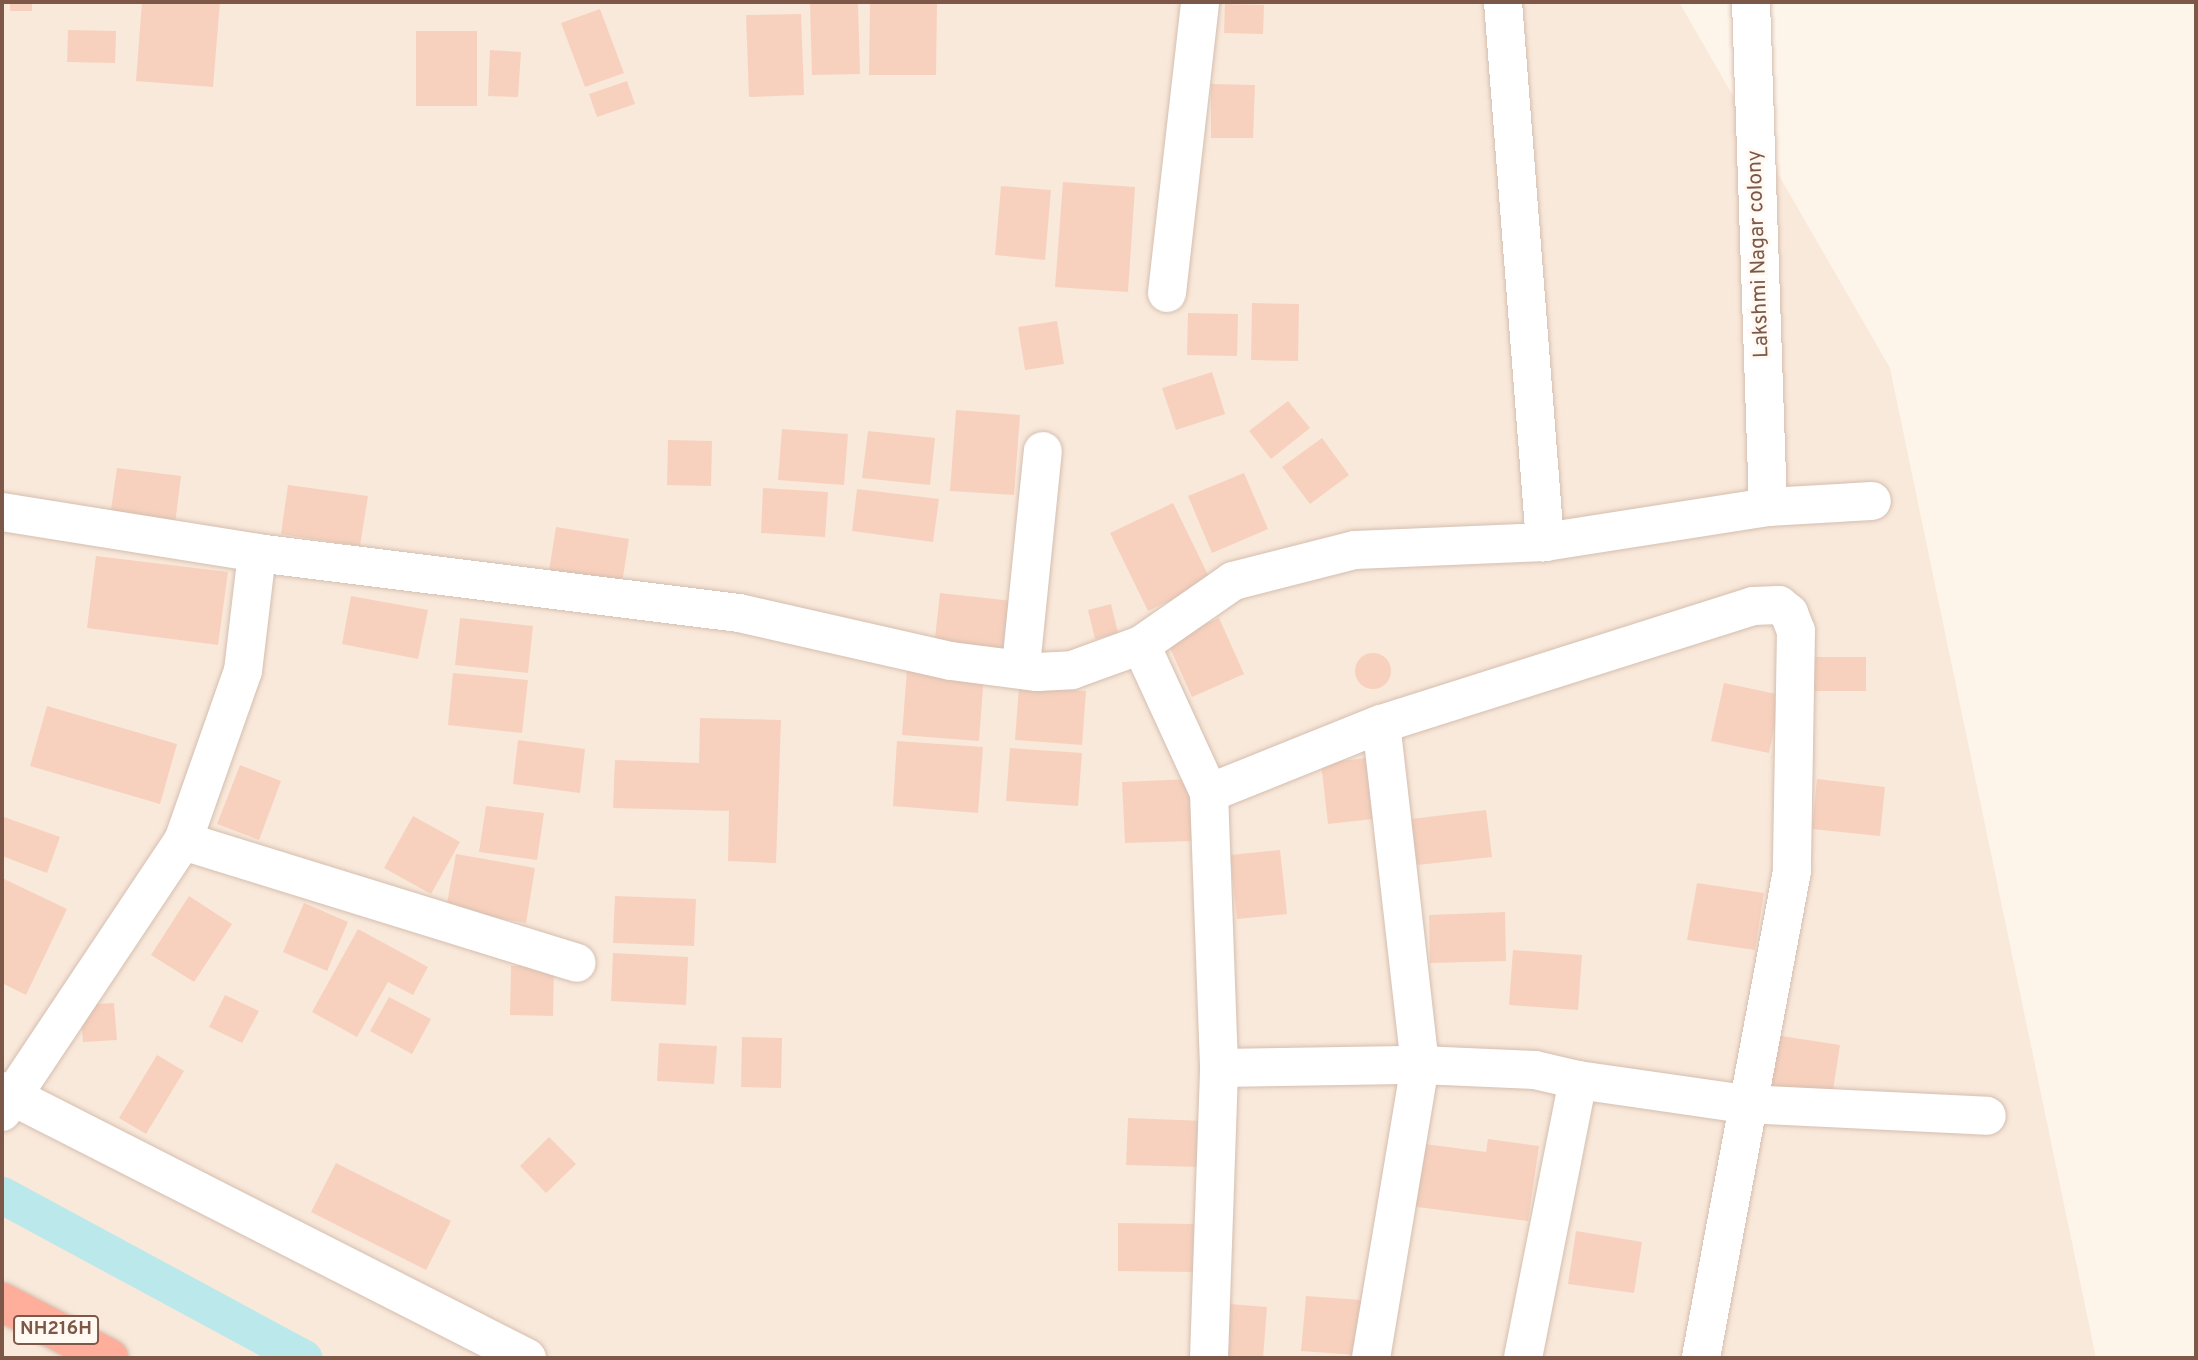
<!DOCTYPE html>
<html>
<head>
<meta charset="utf-8">
<style>
  body { margin:0 }
  #map { position:relative; width:2198px; height:1360px; overflow:hidden; background:#fef5ea; font-family:Overpass,sans-serif }
  div>[style] { position:absolute }
  [style*='--x'] { left:calc(var(--x)*1px); top:calc(var(--y)*1px); width:calc(var(--w)*1px); rotate:calc(var(--a)*1deg) }
  .residential>* { inset:0; background:#f9e9da }
  .canal>* { height:37px; margin:-18.5px; padding:0 18.5px; transform-origin:18.5px; border-radius:18.5px; background:#bbe8eb }
  .building>* { inset:0; background:#f7d1be }
  .round { border-radius:50% }
  .roads { filter:drop-shadow(0 0 2px #d5beb0) drop-shadow(0 0 2px #d5beb0) }
  .minor>* { height:38px; margin:-19px; padding:0 19px; transform-origin:19px; border-radius:19px; background:#fff }
  .highway>* { height:38px; margin:-19px; padding:0 19px; transform-origin:19px; border-radius:19px; background:#feae9b }
  span { translate:-50% -50%; white-space:nowrap; text-align:center; line-height:1.15; -webkit-text-stroke:6px #fff9f2; paint-order:stroke }
  .shield-label span { padding:2px 5px; background:#fff9f2; border:2px solid; border-radius:5px; -webkit-text-stroke-width:0 }
  .shield-label { font-size:19px; color:#7d5849; font-weight:700 }
  .street-label { font-size:21px; color:#7d5849 }
  .frame { position:absolute; inset:0; border:4px solid #7d5849; pointer-events:none }
</style>
</head>
<body>
<div id="map">
  <div class="residential">
    <div style="clip-path:polygon(2px 2px,1679px 2px,1890px 368px,2096px 1358px,2px 1358px)"></div>
  </div>
  <div class="canal">
    <div style="--x:2;--y:1195;--w:343;--a:28.4"></div>
  </div>
  <div class="building">
    <div style="clip-path:polygon(10px 2px,32px 2px,32px 11px,10px 11px)"></div>
    <div style="clip-path:polygon(142px 2px,220px 2px,213px 87px,136px 81px)"></div>
    <div style="clip-path:polygon(870px 2px,937px 2px,936px 75px,869px 75px)"></div>
    <div style="clip-path:polygon(810px 4px,858px 4px,860px 74px,812px 75px)"></div>
    <div style="clip-path:polygon(1225px 4px,1264px 5px,1263px 34px,1224px 33px)"></div>
    <div style="clip-path:polygon(600px 9px,624px 73px,585px 87px,561px 23px)"></div>
    <div style="clip-path:polygon(801px 14px,804px 95px,749px 97px,746px 15px)"></div>
    <div style="clip-path:polygon(68px 30px,116px 31px,115px 63px,67px 62px)"></div>
    <div style="clip-path:polygon(416px 31px,477px 31px,477px 106px,416px 106px)"></div>
    <div style="clip-path:polygon(490px 50px,521px 52px,518px 97px,488px 96px)"></div>
    <div style="clip-path:polygon(627px 81px,635px 104px,597px 117px,589px 94px)"></div>
    <div style="clip-path:polygon(1211px 84px,1255px 85px,1253px 138px,1211px 138px)"></div>
    <div style="clip-path:polygon(1063px 182px,1135px 187px,1128px 292px,1055px 287px)"></div>
    <div style="clip-path:polygon(1001px 186px,1051px 190px,1045px 260px,995px 255px)"></div>
    <div style="clip-path:polygon(1252px 303px,1299px 304px,1298px 361px,1251px 360px)"></div>
    <div style="clip-path:polygon(1188px 313px,1238px 314px,1237px 356px,1187px 355px)"></div>
    <div style="clip-path:polygon(1057px 321px,1064px 364px,1025px 370px,1018px 327px)"></div>
    <div style="clip-path:polygon(1212px 372px,1225px 414px,1176px 430px,1162px 388px)"></div>
    <div style="clip-path:polygon(1288px 401px,1310px 428px,1271px 459px,1249px 431px)"></div>
    <div style="clip-path:polygon(956px 410px,1020px 415px,1014px 495px,950px 491px)"></div>
    <div style="clip-path:polygon(782px 429px,848px 434px,844px 485px,778px 480px)"></div>
    <div style="clip-path:polygon(868px 431px,935px 438px,930px 485px,862px 478px)"></div>
    <div style="clip-path:polygon(1322px 438px,1349px 475px,1310px 504px,1282px 467px)"></div>
    <div style="clip-path:polygon(668px 440px,712px 441px,711px 486px,667px 485px)"></div>
    <div style="clip-path:polygon(117px 468px,181px 476px,175px 524px,110px 517px)"></div>
    <div style="clip-path:polygon(1244px 473px,1268px 529px,1212px 553px,1188px 496px)"></div>
    <div style="clip-path:polygon(288px 485px,368px 496px,360px 546px,281px 534px)"></div>
    <div style="clip-path:polygon(763px 488px,828px 492px,825px 537px,761px 533px)"></div>
    <div style="clip-path:polygon(857px 489px,939px 499px,933px 542px,852px 531px)"></div>
    <div style="clip-path:polygon(1173px 503px,1211px 581px,1148px 611px,1110px 533px)"></div>
    <div style="clip-path:polygon(556px 527px,629px 539px,622px 583px,549px 571px)"></div>
    <div style="clip-path:polygon(96px 556px,228px 572px,218px 645px,87px 628px)"></div>
    <div style="clip-path:polygon(940px 593px,1013px 601px,1007px 655px,934px 647px)"></div>
    <div style="clip-path:polygon(351px 596px,428px 610px,418px 659px,342px 644px)"></div>
    <div style="clip-path:polygon(1111px 604px,1118px 633px,1095px 639px,1088px 610px)"></div>
    <div style="clip-path:polygon(460px 618px,533px 626px,528px 673px,455px 665px)"></div>
    <div style="clip-path:polygon(1219px 618px,1244px 674px,1192px 697px,1167px 641px)"></div>
    <div class="round" style="left:1355px;top:653px;width:36px;height:36px"></div>
    <div style="clip-path:polygon(1811px 657px,1866px 657px,1866px 691px,1811px 691px)"></div>
    <div style="clip-path:polygon(907px 669px,984px 674px,979px 741px,902px 735px)"></div>
    <div style="clip-path:polygon(453px 673px,528px 680px,522px 733px,448px 725px)"></div>
    <div style="clip-path:polygon(1724px 683px,1781px 695px,1769px 753px,1711px 741px)"></div>
    <div style="clip-path:polygon(1019px 686px,1086px 691px,1082px 745px,1015px 740px)"></div>
    <div style="clip-path:polygon(47px 706px,177px 744px,160px 804px,30px 766px)"></div>
    <div style="clip-path:polygon(700px 718px,781px 720px,776px 863px,728px 861px,729px 811px,613px 808px,615px 760px,699px 763px)"></div>
    <div style="clip-path:polygon(518px 740px,585px 749px,580px 793px,513px 784px)"></div>
    <div style="clip-path:polygon(897px 741px,983px 747px,978px 813px,893px 806px)"></div>
    <div style="clip-path:polygon(1010px 748px,1082px 753px,1078px 806px,1006px 801px)"></div>
    <div style="clip-path:polygon(1375px 757px,1382px 818px,1328px 824px,1321px 763px)"></div>
    <div style="clip-path:polygon(240px 765px,281px 781px,259px 840px,217px 824px)"></div>
    <div style="clip-path:polygon(1191px 779px,1193px 841px,1125px 843px,1122px 782px)"></div>
    <div style="clip-path:polygon(1817px 779px,1885px 787px,1880px 836px,1812px 829px)"></div>
    <div style="clip-path:polygon(486px 806px,544px 813px,537px 860px,479px 852px)"></div>
    <div style="clip-path:polygon(1486px 810px,1492px 857px,1417px 865px,1411px 819px)"></div>
    <div style="clip-path:polygon(413px 816px,460px 842px,431px 894px,384px 868px)"></div>
    <div style="clip-path:polygon(4px 817px,60px 837px,47px 873px,2px 856px)"></div>
    <div style="clip-path:polygon(1280px 850px,1287px 914px,1237px 919px,1230px 855px)"></div>
    <div style="clip-path:polygon(456px 854px,535px 868px,526px 923px,446px 909px)"></div>
    <div style="clip-path:polygon(2px 878px,67px 909px,26px 995px,2px 983px)"></div>
    <div style="clip-path:polygon(1697px 883px,1764px 893px,1755px 950px,1687px 940px)"></div>
    <div style="clip-path:polygon(189px 896px,232px 924px,194px 982px,151px 955px)"></div>
    <div style="clip-path:polygon(615px 896px,696px 899px,694px 946px,613px 943px)"></div>
    <div style="clip-path:polygon(304px 903px,348px 922px,327px 971px,283px 952px)"></div>
    <div style="clip-path:polygon(1505px 912px,1506px 961px,1430px 963px,1429px 915px)"></div>
    <div style="clip-path:polygon(358px 929px,428px 967px,413px 995px,388px 982px,357px 1037px,312px 1012px)"></div>
    <div style="clip-path:polygon(1513px 950px,1582px 955px,1578px 1010px,1509px 1005px)"></div>
    <div style="clip-path:polygon(613px 953px,688px 957px,686px 1005px,611px 1001px)"></div>
    <div style="clip-path:polygon(511px 966px,554px 967px,553px 1016px,510px 1015px)"></div>
    <div style="clip-path:polygon(225px 995px,259px 1011px,242px 1043px,209px 1027px)"></div>
    <div style="clip-path:polygon(389px 997px,431px 1019px,412px 1054px,370px 1031px)"></div>
    <div style="clip-path:polygon(114px 1003px,117px 1040px,83px 1042px,80px 1005px)"></div>
    <div style="clip-path:polygon(1774px 1035px,1840px 1045px,1832px 1097px,1766px 1087px)"></div>
    <div style="clip-path:polygon(742px 1037px,782px 1038px,781px 1088px,741px 1087px)"></div>
    <div style="clip-path:polygon(659px 1043px,717px 1046px,714px 1084px,657px 1081px)"></div>
    <div style="clip-path:polygon(157px 1055px,184px 1071px,146px 1134px,119px 1118px)"></div>
    <div style="clip-path:polygon(1128px 1118px,1204px 1121px,1202px 1167px,1126px 1165px)"></div>
    <div style="clip-path:polygon(549px 1137px,576px 1164px,546px 1193px,520px 1166px)"></div>
    <div style="clip-path:polygon(1488px 1139px,1539px 1146px,1528px 1221px,1409px 1206px,1417px 1143px,1486px 1152px)"></div>
    <div style="clip-path:polygon(336px 1163px,451px 1221px,426px 1270px,311px 1212px)"></div>
    <div style="clip-path:polygon(1118px 1223px,1194px 1224px,1193px 1272px,1118px 1271px)"></div>
    <div style="clip-path:polygon(1576px 1231px,1642px 1242px,1634px 1293px,1568px 1284px)"></div>
    <div style="clip-path:polygon(1306px 1296px,1362px 1300px,1358px 1355px,1301px 1351px)"></div>
    <div style="clip-path:polygon(1218px 1303px,1267px 1307px,1263px 1358px,1213px 1355px)"></div>
  </div>
  <div class="roads">
    <div class="minor">
      <div style="--x:1503;--y:2;--w:542;--a:85.55"></div>
      <div style="--x:1751;--y:2;--w:505;--a:88.07"></div>
      <div style="--x:1167;--y:293;--w:293;--a:-83.5"></div>
      <div style="--x:2;--y:512;--w:258;--a:9.1"></div>
      <div style="--x:257;--y:553;--w:486;--a:7.1"></div>
      <div style="--x:739;--y:613;--w:217;--a:12.8"></div>
      <div style="--x:951;--y:661;--w:87;--a:7.3"></div>
      <div style="--x:1037;--y:672;--w:35;--a:-3"></div>
      <div style="--x:1072;--y:670;--w:73;--a:-19.9"></div>
      <div style="--x:1141;--y:645;--w:112;--a:-34.8"></div>
      <div style="--x:1233;--y:581;--w:126;--a:-14.3"></div>
      <div style="--x:1355;--y:550;--w:190;--a:-2.4"></div>
      <div style="--x:1545;--y:542;--w:226;--a:-8.9"></div>
      <div style="--x:1768;--y:507;--w:104;--a:-3.3"></div>
      <div style="--x:1141;--y:645;--w:163;--a:65.3"></div>
      <div style="--x:1209;--y:793;--w:275;--a:87.9"></div>
      <div style="--x:1219;--y:1068;--w:201;--a:-0.9"></div>
      <div style="--x:1420;--y:1065;--w:115;--a:2.5"></div>
      <div style="--x:1535;--y:1070;--w:44;--a:13.1"></div>
      <div style="--x:1578;--y:1080;--w:283;--a:101.2"></div>
      <div style="--x:1021;--y:666;--w:216;--a:-84.2"></div>
      <div style="--x:1209;--y:793;--w:185;--a:-21.9"></div>
      <div style="--x:1381;--y:724;--w:390;--a:-17.6"></div>
      <div style="--x:1753;--y:606;--w:26;--a:-2"></div>
      <div style="--x:1779;--y:605;--w:13;--a:39"></div>
      <div style="--x:1789;--y:613;--w:19;--a:69"></div>
      <div style="--x:1796;--y:631;--w:240;--a:91"></div>
      <div style="--x:1792;--y:871;--w:495;--a:100.6"></div>
      <div style="--x:183;--y:841;--w:412;--a:17.2"></div>
      <div style="--x:1578;--y:1080;--w:169;--a:8.2"></div>
      <div style="--x:1745;--y:1104;--w:242;--a:2.8"></div>
      <div style="--x:2;--y:1091;--w:589;--a:26.96"></div>
      <div style="--x:2;--y:1112;--w:326;--a:-56.3"></div>
      <div style="--x:183;--y:841;--w:180;--a:-70.6"></div>
      <div style="--x:243;--y:671;--w:119;--a:-83.2"></div>
      <div style="--x:1209;--y:1358;--w:290;--a:-88"></div>
      <div style="--x:1371;--y:1358;--w:297;--a:-80.5"></div>
      <div style="--x:1420;--y:1065;--w:343;--a:-96.5"></div>
    </div>
    <div class="highway">
      <div style="--x:2;--y:1302;--w:121;--a:27.6"></div>
    </div>
  </div>
  <div class="shield-label">
    <span style="left:56px;top:1330px">NH216H</span>
  </div>
  <div class="street-label">
    <span style="left:1759px;top:254px;rotate:-92deg">Lakshmi Nagar colony</span>
  </div>
  <div class="frame"></div>
</div>
</body>
</html>
